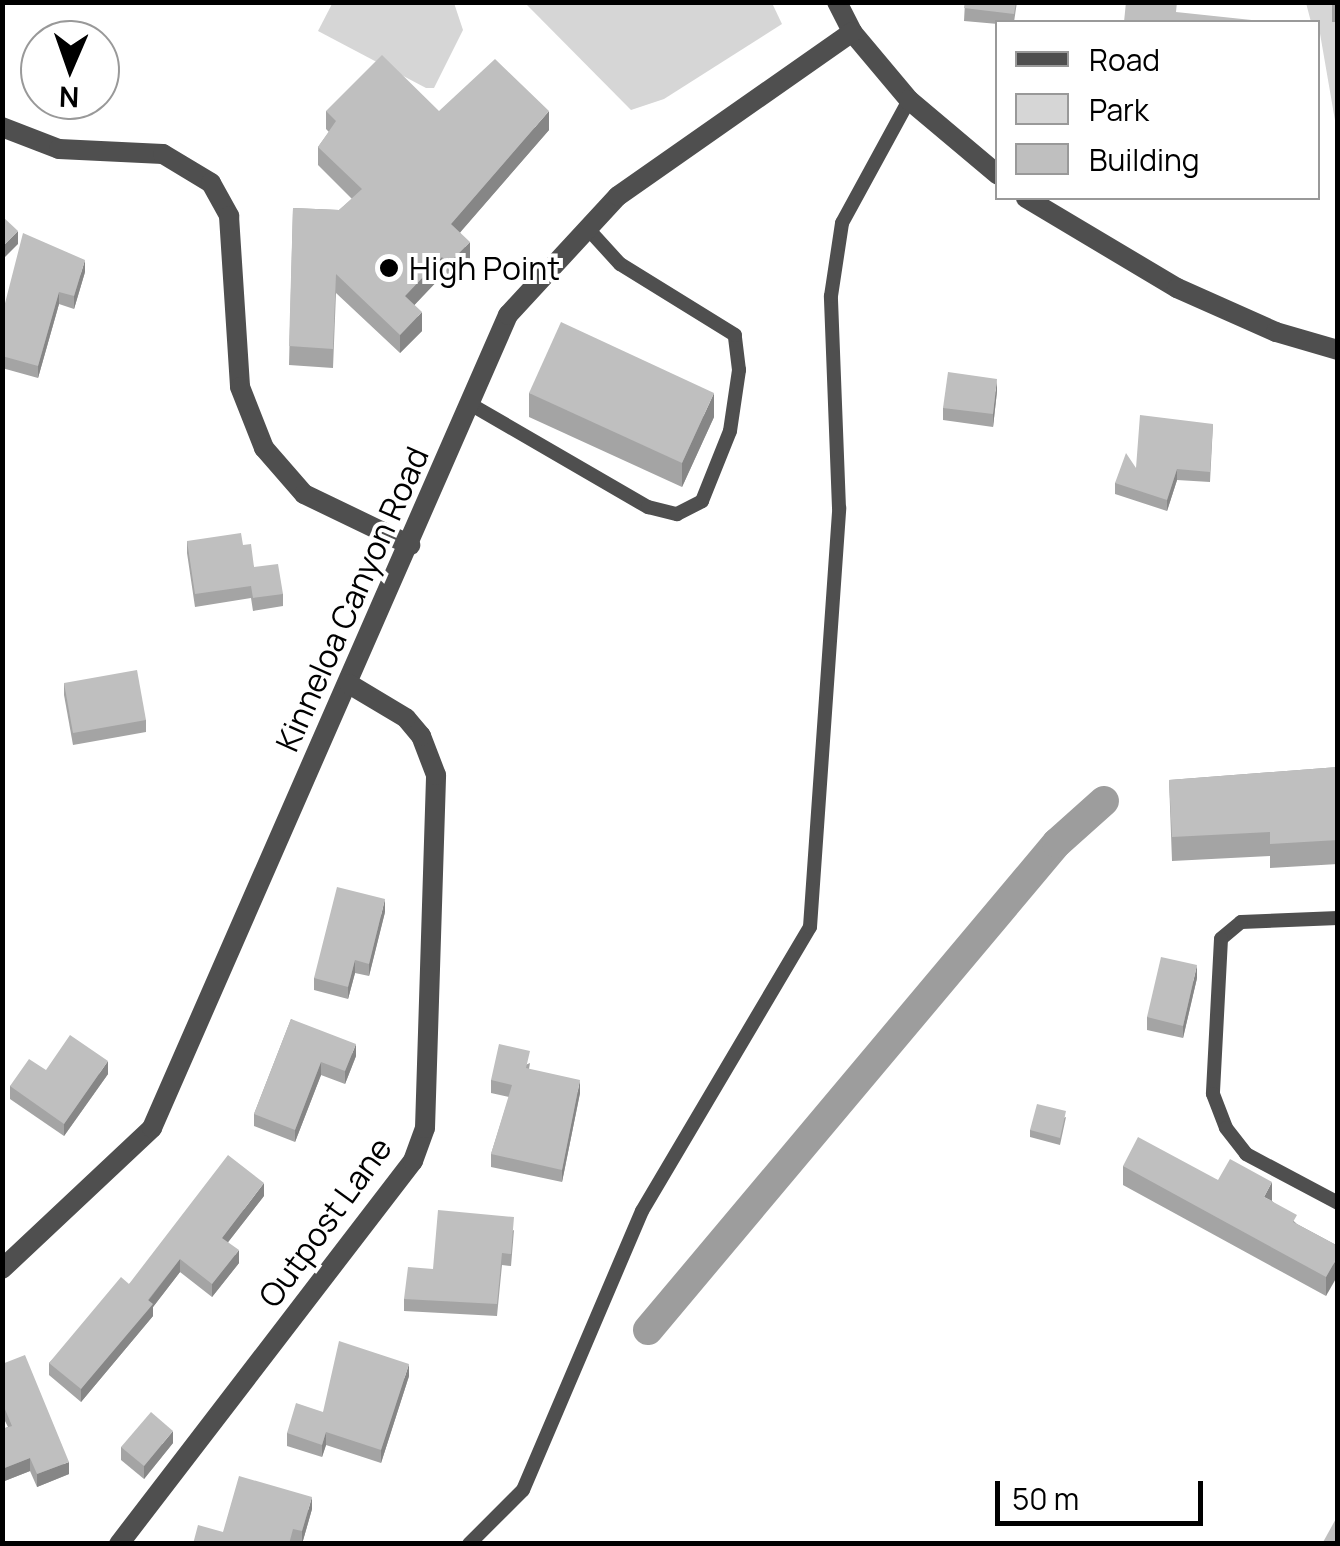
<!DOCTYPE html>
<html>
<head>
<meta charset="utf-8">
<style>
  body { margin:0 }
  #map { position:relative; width:1340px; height:1546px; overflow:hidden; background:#fff; font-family:Manrope,sans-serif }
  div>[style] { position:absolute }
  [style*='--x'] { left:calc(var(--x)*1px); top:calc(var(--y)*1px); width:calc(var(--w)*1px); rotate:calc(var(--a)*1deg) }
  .green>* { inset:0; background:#d6d6d6 }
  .canal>* { height:30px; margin:-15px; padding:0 15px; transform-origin:15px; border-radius:15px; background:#9d9d9d }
  .lane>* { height:14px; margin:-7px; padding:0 7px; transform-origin:7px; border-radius:7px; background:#4f4f4f }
  .street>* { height:20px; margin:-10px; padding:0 10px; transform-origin:10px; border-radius:10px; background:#4f4f4f }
  .wall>* { inset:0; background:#a4a4a4 }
  .shaded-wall>* { inset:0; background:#868686 }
  .building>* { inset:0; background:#bfbfbf }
  .dots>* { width:28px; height:28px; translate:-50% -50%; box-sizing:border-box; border:5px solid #fff; border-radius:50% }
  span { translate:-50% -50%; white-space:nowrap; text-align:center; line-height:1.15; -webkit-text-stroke:8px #fff; paint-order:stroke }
  .poi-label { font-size:32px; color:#000 }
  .left { translate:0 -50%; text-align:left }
  .street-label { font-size:32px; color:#000 }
  .frame { position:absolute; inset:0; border:5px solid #000; pointer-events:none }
  .legend { position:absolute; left:995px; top:20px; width:325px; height:180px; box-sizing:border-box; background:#fff; border:2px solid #999; margin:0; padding:12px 18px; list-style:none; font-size:30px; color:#000 }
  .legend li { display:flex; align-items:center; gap:20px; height:50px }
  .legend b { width:50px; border:2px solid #999 }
  .north { position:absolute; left:20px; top:20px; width:100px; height:100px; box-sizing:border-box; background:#fff; border:2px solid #999; border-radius:50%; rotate:182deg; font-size:28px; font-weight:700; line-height:40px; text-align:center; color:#000 }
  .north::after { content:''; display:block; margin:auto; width:35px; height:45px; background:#000; clip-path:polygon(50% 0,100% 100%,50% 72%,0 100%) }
  .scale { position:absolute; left:995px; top:1481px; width:208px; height:45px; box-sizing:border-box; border:5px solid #000; border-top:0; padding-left:12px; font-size:30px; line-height:35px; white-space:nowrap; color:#000; -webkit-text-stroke:8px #fff; paint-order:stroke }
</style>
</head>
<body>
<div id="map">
  <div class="green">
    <div style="clip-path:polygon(333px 2px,454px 3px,463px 30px,434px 88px,426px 88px,318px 31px)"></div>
    <div style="clip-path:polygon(525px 3px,772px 3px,782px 24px,664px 99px,631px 110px)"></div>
    <div style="clip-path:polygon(1306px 3px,1337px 3px,1337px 132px,1318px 22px,1311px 22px)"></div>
  </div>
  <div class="canal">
    <div style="--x:648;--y:1330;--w:636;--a:-49.98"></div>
    <div style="--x:1057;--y:843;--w:63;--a:-41.8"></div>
  </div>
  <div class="lane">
    <div style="--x:470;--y:404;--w:206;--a:30.1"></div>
    <div style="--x:648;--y:507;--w:30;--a:14"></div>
    <div style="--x:677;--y:514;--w:28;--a:-27"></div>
    <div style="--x:702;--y:501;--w:75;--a:-68.2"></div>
    <div style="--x:730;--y:431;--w:62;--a:-81.6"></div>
    <div style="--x:739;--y:370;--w:35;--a:-97"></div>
    <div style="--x:735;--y:335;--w:135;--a:-148.3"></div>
    <div style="--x:620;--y:264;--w:47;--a:-132.4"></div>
    <div style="--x:1338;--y:918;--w:97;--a:177.6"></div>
    <div style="--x:1241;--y:922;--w:26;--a:140"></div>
    <div style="--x:1221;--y:939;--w:155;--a:93"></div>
    <div style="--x:1213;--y:1094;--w:36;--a:69"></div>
    <div style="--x:1226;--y:1128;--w:33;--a:52"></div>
    <div style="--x:1246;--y:1154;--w:104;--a:28"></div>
    <div style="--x:469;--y:1544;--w:76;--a:-45"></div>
    <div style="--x:523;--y:1490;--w:303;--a:-66.9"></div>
    <div style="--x:642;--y:1211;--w:330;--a:-59.4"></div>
    <div style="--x:810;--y:927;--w:420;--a:-86"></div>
    <div style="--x:839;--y:508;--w:212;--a:-92.2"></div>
    <div style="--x:831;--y:296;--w:74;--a:-81.4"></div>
    <div style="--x:842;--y:223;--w:140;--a:-61.4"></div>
  </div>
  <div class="street">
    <div style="--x:837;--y:2;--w:34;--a:63"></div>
    <div style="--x:852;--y:32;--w:89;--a:50"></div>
    <div style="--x:909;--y:100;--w:116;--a:40.1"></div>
    <div style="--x:2;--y:127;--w:61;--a:21.1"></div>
    <div style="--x:59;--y:149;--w:104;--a:2.8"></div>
    <div style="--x:163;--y:154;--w:56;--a:31.1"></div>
    <div style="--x:211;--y:183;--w:38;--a:61"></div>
    <div style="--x:229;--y:216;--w:171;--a:86.3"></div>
    <div style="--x:240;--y:387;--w:66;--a:68.5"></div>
    <div style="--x:264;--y:448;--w:61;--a:49"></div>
    <div style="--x:304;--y:494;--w:118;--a:25.7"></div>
    <div style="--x:1026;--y:198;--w:176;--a:30.8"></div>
    <div style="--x:1177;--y:288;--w:108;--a:24"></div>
    <div style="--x:1276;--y:332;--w:65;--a:16.2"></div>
    <div style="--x:2;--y:1269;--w:206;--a:-43.2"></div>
    <div style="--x:152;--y:1128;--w:888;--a:-66.35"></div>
    <div style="--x:508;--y:315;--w:162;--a:-47.3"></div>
    <div style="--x:618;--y:196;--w:286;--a:-35"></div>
    <div style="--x:119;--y:1544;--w:483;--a:-52.5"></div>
    <div style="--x:413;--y:1161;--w:35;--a:-70"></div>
    <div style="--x:425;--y:1128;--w:353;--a:-88.2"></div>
    <div style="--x:436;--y:775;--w:42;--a:-111"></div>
    <div style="--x:421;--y:736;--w:23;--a:-130"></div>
    <div style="--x:406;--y:718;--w:66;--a:-149.2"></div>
  </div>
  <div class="wall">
    <div style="clip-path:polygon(965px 2px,1017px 2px,1014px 22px,998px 22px,998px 24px,964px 21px)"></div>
    <div style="clip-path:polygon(1332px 2px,1338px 2px,1338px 22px,1332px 22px)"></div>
    <div style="clip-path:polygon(326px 111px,439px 111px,549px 130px,460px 232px,470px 261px,449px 282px,442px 276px,414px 305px,422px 331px,400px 353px,336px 293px,333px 368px,289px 365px,293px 208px,339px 210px,352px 199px,318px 165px,318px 147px,329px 132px,326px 129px)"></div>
    <div style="clip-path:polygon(85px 272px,74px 309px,59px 304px,38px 378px,2px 368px,2px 315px)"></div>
    <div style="clip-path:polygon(997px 391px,993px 427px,943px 420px,943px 408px)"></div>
    <div style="clip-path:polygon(529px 393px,714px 417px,682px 487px,529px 417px)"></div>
    <div style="clip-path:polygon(1213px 424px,1210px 482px,1177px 480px,1167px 511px,1115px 494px,1115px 483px,1136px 468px)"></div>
    <div style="clip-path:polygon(187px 541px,243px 545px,254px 567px,283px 594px,283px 606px,253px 611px,251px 598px,195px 607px,187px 553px)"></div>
    <div style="clip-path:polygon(64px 683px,146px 720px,146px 732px,73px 745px,64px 695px)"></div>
    <div style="clip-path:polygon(1338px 767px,1338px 864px,1270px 868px,1270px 856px,1172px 861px,1169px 780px)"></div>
    <div style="clip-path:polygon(385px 912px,369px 976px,355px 973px,348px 999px,314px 990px,314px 978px)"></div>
    <div style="clip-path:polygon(1197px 978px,1183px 1038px,1147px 1030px,1147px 1017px)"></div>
    <div style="clip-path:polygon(291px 1019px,356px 1056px,345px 1084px,321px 1075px,295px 1142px,254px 1126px,254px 1114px)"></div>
    <div style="clip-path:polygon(530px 1063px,529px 1069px,580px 1093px,562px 1182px,491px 1167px,491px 1154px,509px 1097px,491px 1093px,491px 1080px)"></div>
    <div style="clip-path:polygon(46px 1070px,108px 1074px,64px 1136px,10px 1099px,10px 1086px)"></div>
    <div style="clip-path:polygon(1066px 1117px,1060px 1145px,1030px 1137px,1030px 1130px)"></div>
    <div style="clip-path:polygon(1123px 1166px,1218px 1180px,1272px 1201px,1297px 1224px,1338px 1246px,1326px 1296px,1123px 1185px)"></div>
    <div style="clip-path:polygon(264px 1196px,228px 1242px,239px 1263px,212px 1297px,180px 1272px,153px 1307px,153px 1316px,81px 1402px,49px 1375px,49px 1363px,129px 1284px)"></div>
    <div style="clip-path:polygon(514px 1230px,511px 1266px,502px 1265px,497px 1316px,404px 1311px,404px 1299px,433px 1269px)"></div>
    <div style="clip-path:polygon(2px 1364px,69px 1474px,37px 1487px,30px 1471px,2px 1482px,2px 1429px,8px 1427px,2px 1415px)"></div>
    <div style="clip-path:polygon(409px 1376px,381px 1463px,326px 1445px,322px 1457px,287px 1446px,287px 1433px,323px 1412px)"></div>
    <div style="clip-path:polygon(173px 1443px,144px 1479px,121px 1460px,121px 1447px)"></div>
    <div style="clip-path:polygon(312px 1509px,302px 1544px,293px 1541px,292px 1544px,193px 1544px,223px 1532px)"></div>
  </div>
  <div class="shaded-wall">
    <div style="clip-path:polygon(549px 111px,549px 130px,451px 243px,451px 224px)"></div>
    <div style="clip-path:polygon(18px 231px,18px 244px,2px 260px,2px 247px)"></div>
    <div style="clip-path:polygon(470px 242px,470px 261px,449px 282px,449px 263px)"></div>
    <div style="clip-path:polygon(442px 257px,442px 276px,405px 315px,405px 296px)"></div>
    <div style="clip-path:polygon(85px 260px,85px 272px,74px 309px,74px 296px)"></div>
    <div style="clip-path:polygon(59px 292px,59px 304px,38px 378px,38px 366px)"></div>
    <div style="clip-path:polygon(422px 312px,422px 331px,400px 353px,400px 335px)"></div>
    <div style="clip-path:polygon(997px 379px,997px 391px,993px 427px,993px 414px)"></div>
    <div style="clip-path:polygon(714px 393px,714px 417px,682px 487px,682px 463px)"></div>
    <div style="clip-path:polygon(1177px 469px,1177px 480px,1167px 511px,1167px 500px)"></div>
    <div style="clip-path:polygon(385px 899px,385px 912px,369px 976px,369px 964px)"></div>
    <div style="clip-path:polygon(355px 960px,355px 973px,348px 999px,348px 987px)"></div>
    <div style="clip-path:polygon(1197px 965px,1197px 978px,1183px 1038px,1183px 1026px)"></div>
    <div style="clip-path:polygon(356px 1044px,356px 1056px,345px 1084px,345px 1071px)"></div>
    <div style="clip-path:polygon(108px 1061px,108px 1074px,64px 1136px,64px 1124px)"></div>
    <div style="clip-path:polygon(321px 1062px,321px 1075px,295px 1142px,295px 1130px)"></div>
    <div style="clip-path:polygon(580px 1080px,580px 1093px,562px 1182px,562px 1170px)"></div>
    <div style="clip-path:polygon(1272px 1182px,1272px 1201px,1264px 1197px)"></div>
    <div style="clip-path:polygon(264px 1183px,264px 1196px,222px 1250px,222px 1238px)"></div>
    <div style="clip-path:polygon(239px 1250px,239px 1263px,212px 1297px,212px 1284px)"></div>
    <div style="clip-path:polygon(1338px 1256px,1338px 1275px,1326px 1296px,1326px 1277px)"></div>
    <div style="clip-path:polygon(180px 1259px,180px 1272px,153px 1307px,153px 1316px,81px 1402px,81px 1389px)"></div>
    <div style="clip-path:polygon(409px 1364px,409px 1376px,381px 1463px,381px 1450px)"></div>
    <div style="clip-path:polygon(173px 1431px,173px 1443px,144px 1479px,144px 1466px)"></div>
    <div style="clip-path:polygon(326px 1432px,326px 1445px,322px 1457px,322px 1445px)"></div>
    <div style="clip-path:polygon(30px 1458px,30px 1471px,2px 1482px,2px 1469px)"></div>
    <div style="clip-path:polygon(69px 1462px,69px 1474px,37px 1487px,37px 1474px)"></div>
    <div style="clip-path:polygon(312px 1497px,312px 1509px,302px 1544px,302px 1531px)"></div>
  </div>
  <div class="building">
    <div style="clip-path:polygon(965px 2px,1016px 2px,1014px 14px,964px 8px)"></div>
    <div style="clip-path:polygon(1126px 2px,1177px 2px,1176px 12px,1261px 21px,1261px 22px,1124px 22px)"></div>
    <div style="clip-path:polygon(382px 55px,439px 111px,495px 59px,549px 111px,451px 224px,470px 242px,449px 263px,442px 257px,405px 296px,422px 312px,400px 335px,336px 274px,333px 349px,289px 346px,293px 208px,339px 210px,362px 189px,318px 147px,336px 121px,326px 111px)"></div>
    <div style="clip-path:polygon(2px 216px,18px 231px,2px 247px)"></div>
    <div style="clip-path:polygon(23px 233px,85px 260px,74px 296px,59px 292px,38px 366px,2px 356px,2px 315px)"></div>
    <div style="clip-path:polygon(561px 322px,714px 393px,682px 463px,529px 393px)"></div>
    <div style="clip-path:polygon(948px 372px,997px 379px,993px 414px,943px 408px)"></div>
    <div style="clip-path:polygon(1140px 415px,1213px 424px,1210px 472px,1177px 469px,1167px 500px,1115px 483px,1126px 453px,1136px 468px)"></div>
    <div style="clip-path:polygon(241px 533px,243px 545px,251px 544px,254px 567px,278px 564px,283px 594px,253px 598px,251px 586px,195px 594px,187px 541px)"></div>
    <div style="clip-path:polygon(137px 670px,146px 720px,73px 733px,64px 683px)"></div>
    <div style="clip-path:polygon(1338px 767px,1338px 840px,1270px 844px,1270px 832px,1172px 837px,1169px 780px)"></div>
    <div style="clip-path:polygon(337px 887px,385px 899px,369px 964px,355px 960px,348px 987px,314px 978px)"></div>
    <div style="clip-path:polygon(1161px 957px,1197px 965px,1183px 1026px,1147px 1017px)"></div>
    <div style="clip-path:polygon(291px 1019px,356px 1044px,345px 1071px,321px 1062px,295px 1130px,254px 1114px)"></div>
    <div style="clip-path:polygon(70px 1035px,108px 1061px,64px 1124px,10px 1086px,29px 1059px,46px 1070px)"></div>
    <div style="clip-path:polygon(499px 1044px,530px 1051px,526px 1068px,580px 1080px,562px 1170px,491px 1154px,512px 1085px,491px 1080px)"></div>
    <div style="clip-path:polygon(1037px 1104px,1066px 1111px,1060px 1138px,1030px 1130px)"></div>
    <div style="clip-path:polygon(1138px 1137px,1218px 1180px,1230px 1159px,1272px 1182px,1264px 1197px,1297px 1215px,1293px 1222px,1338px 1246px,1338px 1256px,1326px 1277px,1123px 1166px)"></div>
    <div style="clip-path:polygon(228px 1155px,264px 1183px,222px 1238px,239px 1250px,212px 1284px,180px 1259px,148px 1300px,153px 1304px,81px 1389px,49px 1363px,121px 1277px,129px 1284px)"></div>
    <div style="clip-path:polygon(438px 1210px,514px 1217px,511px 1254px,502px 1253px,497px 1304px,404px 1299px,408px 1267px,433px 1269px)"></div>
    <div style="clip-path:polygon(339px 1341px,409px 1364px,381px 1450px,326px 1432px,322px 1445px,287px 1433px,296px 1403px,323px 1412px)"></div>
    <div style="clip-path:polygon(25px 1355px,69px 1462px,37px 1474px,30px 1458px,2px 1469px,2px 1429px,12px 1426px,2px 1402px,2px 1364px)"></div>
    <div style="clip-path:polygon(151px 1412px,173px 1431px,144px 1466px,121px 1447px)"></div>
    <div style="clip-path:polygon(239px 1476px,312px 1497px,302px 1531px,293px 1529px,289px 1544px,193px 1544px,198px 1525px,223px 1532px)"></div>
    <div style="clip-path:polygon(1338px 1515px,1338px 1544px,1322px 1544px)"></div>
  </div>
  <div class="dots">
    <div style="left:389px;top:268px;background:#000"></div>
  </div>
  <div class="poi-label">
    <span class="left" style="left:409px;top:268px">High Point</span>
  </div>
  <div class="street-label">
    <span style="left:352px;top:599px;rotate:-66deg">Kinneloa Canyon Road</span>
    <span style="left:325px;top:1222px;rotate:-54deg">Outpost Lane</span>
  </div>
  <div class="frame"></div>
  <ul class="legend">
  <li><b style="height:12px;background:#4f4f4f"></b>Road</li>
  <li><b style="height:28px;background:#d6d6d6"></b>Park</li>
  <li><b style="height:28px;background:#bfbfbf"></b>Building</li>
  </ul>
  <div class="north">N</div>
  <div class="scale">50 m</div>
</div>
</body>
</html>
